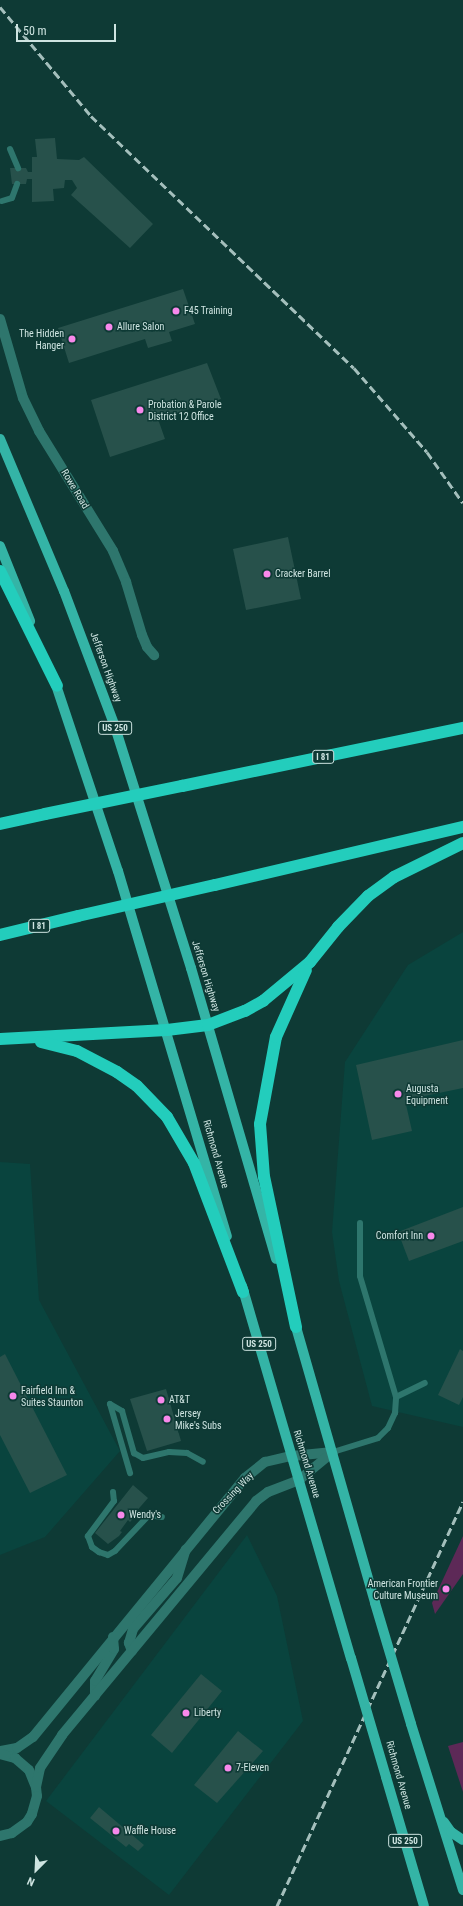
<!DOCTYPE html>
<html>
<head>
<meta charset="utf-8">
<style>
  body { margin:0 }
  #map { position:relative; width:463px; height:1906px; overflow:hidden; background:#0e3a35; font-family:"Roboto Condensed",sans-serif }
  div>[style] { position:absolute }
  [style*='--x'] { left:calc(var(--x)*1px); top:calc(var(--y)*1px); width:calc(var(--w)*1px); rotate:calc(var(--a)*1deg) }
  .built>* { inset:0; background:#09443e }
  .green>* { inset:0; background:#5d2957 }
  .building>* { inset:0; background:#27514b }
  .service>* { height:6px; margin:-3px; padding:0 3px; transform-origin:3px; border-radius:3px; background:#2e766d }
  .minor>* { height:10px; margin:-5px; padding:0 5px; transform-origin:5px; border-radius:5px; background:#2e766d }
  .tertiary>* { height:10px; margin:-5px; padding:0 5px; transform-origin:5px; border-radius:5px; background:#2e766d }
  .primary>* { height:10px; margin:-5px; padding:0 5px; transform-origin:5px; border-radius:5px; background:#34b4a6 }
  .motorway>* { height:12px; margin:-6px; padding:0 6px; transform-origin:6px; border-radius:6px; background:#23cdbc }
  .rail>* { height:3px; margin-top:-1.5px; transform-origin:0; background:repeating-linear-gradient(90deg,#a4bfbc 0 8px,transparent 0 12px) }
  .primary-bridge>* { height:10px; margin:-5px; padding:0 5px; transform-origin:5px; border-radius:5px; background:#34b4a6 }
  .motorway-bridge>* { height:12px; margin:-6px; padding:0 6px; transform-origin:6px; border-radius:6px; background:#23cdbc }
  .dots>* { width:11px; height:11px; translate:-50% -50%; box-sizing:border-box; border:2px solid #0e3a35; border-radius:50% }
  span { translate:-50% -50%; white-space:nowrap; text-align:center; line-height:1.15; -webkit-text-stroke:3px #0e3a35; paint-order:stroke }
  .shield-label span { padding:1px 3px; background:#0e3a35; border:1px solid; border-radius:3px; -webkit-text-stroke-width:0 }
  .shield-label { font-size:9px; color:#cee4e1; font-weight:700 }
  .poi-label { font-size:10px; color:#cee4e1 }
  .left { translate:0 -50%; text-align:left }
  .right { translate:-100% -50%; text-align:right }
  .street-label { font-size:10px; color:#cee4e1 }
  .north { position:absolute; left:16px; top:1850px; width:40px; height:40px; -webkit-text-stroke:3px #0e3a35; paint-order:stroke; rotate:204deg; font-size:11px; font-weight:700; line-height:16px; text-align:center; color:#cee4e1 }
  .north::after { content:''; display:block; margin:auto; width:14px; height:18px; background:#cee4e1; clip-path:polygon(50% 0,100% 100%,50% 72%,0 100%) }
  .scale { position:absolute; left:16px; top:24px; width:100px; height:18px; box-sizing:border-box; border:2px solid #cee4e1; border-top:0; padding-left:5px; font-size:12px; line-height:14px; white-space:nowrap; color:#cee4e1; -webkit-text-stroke:3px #0e3a35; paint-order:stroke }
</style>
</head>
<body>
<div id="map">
  <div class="built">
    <div style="clip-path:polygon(463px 932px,463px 1427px,372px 1406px,339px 1281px,332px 1232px,345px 1062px,408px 965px)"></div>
    <div style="clip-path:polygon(0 1162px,30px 1164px,39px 1300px,120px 1451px,45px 1537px,0 1555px)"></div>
    <div style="clip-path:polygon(247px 1535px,277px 1596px,303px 1721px,169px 1895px,46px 1801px)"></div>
  </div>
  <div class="green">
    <div style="clip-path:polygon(463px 1536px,463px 1574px,435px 1614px,432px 1603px)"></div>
    <div style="clip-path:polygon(463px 1742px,463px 1792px,448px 1746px)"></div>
  </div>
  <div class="building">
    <div style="clip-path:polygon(55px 138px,57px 159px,79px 160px,84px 157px,153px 224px,130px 248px,71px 195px,77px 188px,72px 180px,65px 180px,64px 188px,53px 189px,54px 201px,32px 202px,32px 179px,27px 179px,26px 184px,12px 184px,10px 168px,26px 168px,28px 172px,32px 172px,32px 157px,37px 157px,35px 139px)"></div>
    <div style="clip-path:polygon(183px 289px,195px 324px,169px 332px,172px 341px,148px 348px,145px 339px,69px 363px,58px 328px)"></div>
    <div style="clip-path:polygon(207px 363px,221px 399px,158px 419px,165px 439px,110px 457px,91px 400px)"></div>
    <div style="clip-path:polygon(288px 537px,301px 599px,246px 610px,233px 549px)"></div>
    <div style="clip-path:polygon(463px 1040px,463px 1088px,405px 1100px,412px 1131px,372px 1140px,356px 1065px)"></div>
    <div style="clip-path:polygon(463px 1207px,463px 1241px,409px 1261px,398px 1232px)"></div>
    <div style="clip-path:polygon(460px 1349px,463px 1351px,463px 1397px,459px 1405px,438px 1395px)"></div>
    <div style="clip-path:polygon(5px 1354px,67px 1475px,30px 1493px,0 1435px,0 1357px)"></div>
    <div style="clip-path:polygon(166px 1389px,181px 1441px,147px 1451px,130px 1399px)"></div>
    <div style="clip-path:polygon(133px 1485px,148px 1498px,134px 1514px,135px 1516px,130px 1522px,128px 1520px,120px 1531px,122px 1532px,119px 1536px,108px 1544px,95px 1533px)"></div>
    <div style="clip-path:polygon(201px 1674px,222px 1691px,172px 1753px,151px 1735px)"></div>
    <div style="clip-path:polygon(238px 1731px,263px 1751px,217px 1803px,194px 1785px)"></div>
    <div style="clip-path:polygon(99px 1807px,144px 1845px,138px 1851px,129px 1844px,126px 1847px,90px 1818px)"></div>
  </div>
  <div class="service">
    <div style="--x:10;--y:149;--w:21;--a:67"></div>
    <div style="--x:2;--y:201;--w:10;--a:-17"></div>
    <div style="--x:12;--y:198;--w:15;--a:-70"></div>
    <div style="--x:396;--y:1397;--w:32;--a:-26"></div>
    <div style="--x:110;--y:1404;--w:14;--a:30"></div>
    <div style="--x:122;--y:1411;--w:44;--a:74.1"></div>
    <div style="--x:134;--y:1453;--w:10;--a:29"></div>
    <div style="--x:143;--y:1458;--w:27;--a:-13"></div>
    <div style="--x:169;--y:1452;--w:18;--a:3"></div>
    <div style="--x:187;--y:1453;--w:18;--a:29"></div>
    <div style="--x:110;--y:1404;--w:72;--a:73.8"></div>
    <div style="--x:333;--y:1452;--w:47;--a:-17.3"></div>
    <div style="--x:378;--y:1438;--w:14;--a:-45"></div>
    <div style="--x:388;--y:1428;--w:17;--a:-65"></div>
    <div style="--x:395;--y:1413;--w:16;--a:-86"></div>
    <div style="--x:396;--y:1397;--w:126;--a:-106.6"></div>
    <div style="--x:360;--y:1276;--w:53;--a:-90"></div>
    <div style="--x:113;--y:1492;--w:9;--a:84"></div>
    <div style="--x:114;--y:1501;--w:44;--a:126.6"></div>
    <div style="--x:88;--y:1536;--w:12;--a:70"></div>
    <div style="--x:92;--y:1547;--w:9;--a:36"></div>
    <div style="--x:99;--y:1552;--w:9;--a:18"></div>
    <div style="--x:108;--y:1555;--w:8;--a:-30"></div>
    <div style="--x:115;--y:1551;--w:50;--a:-46.6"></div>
    <div style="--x:149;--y:1515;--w:13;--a:9"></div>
  </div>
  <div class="minor">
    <div style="--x:0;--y:319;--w:82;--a:73.8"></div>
    <div style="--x:23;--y:398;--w:37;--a:64"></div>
    <div style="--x:39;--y:431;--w:141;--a:58.3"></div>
    <div style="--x:113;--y:551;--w:34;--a:67"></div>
    <div style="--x:126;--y:582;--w:55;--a:73.2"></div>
    <div style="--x:142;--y:635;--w:13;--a:67"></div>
    <div style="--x:147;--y:647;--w:11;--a:49"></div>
  </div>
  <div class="tertiary">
    <div style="--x:132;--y:1651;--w:9;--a:-111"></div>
    <div style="--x:129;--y:1643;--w:15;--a:-74"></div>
    <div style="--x:133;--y:1629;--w:67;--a:-49.2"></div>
    <div style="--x:177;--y:1578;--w:30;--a:-73"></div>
    <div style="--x:95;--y:1696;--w:15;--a:-90"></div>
    <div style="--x:95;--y:1681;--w:37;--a:-59"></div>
    <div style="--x:114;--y:1649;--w:12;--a:-95"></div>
    <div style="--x:0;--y:1751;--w:17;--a:-10"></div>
    <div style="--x:17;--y:1748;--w:19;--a:-35"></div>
    <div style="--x:33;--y:1737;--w:335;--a:-50.7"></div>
    <div style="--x:245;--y:1478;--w:26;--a:-39"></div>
    <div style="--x:265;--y:1462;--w:28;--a:-13"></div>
    <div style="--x:292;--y:1456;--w:41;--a:-5.6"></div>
    <div style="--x:0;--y:1754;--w:16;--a:15"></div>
    <div style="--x:15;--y:1758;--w:18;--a:41"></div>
    <div style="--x:29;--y:1770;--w:18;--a:68"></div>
    <div style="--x:36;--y:1787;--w:9;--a:84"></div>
    <div style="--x:37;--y:1796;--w:19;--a:106"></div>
    <div style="--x:32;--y:1814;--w:9;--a:122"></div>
    <div style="--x:27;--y:1822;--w:19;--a:144"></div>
    <div style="--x:12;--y:1833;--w:12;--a:166"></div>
    <div style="--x:36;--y:1787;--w:19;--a:-78"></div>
    <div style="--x:40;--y:1768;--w:40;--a:-56"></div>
    <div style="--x:62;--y:1735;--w:304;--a:-50.3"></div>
    <div style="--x:256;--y:1501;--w:15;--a:-37"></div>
    <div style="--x:268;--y:1492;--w:33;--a:-21"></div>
    <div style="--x:299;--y:1480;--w:44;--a:-39.5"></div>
  </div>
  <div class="primary">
    <div style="--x:0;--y:439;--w:165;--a:67.2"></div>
    <div style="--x:64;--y:591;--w:145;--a:69.4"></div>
    <div style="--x:115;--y:727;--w:253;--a:72.5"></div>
    <div style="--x:191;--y:968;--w:303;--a:73.7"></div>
    <div style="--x:0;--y:546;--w:81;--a:68.2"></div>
    <div style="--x:54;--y:679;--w:202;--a:71.6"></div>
    <div style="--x:118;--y:871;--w:381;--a:73.4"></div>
    <div style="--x:242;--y:1286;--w:388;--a:73.7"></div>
    <div style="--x:294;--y:1320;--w:294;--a:74"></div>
    <div style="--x:411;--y:1724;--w:174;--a:72.6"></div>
    <div style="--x:386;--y:1777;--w:134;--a:73.6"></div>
    <div style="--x:444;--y:1822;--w:12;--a:55"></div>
    <div style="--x:451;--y:1832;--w:14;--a:34"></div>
  </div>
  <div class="motorway">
    <div style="--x:0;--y:571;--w:128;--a:63.6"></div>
    <div style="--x:182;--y:786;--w:287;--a:-11.7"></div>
    <div style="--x:0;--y:824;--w:46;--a:-12.5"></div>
    <div style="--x:215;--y:885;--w:255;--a:-13.2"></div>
    <div style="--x:0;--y:935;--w:80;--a:-13.7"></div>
    <div style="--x:0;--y:1039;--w:167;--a:-3.1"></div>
    <div style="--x:167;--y:1030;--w:41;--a:-7"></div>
    <div style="--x:208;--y:1025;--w:40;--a:-21"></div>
    <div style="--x:245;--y:1011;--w:21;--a:-29"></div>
    <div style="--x:263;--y:1001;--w:61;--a:-39.7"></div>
    <div style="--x:310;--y:962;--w:45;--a:-51.3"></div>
    <div style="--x:338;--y:927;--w:43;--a:-45.9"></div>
    <div style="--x:368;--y:896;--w:32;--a:-36"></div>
    <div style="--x:394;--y:877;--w:77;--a:-26.2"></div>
    <div style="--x:41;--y:1042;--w:37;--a:14"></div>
    <div style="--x:77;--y:1051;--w:45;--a:27.7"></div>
    <div style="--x:117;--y:1072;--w:24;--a:35"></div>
    <div style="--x:137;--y:1086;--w:43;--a:45.9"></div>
    <div style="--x:167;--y:1117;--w:53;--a:59.6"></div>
    <div style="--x:194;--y:1163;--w:138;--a:69.2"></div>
    <div style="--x:296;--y:1327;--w:153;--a:-102"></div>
    <div style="--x:264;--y:1177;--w:53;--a:-94.3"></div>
    <div style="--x:260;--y:1124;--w:88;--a:-79.6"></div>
    <div style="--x:276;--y:1037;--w:73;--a:-65.9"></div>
  </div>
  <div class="rail">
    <div style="--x:0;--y:7;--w:142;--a:50.1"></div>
    <div style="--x:91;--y:116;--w:364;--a:43.8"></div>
    <div style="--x:354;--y:368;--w:111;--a:49"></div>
    <div style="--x:427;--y:452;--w:62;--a:54.8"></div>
    <div style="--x:277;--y:1906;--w:445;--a:-65.3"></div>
  </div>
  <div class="primary-bridge">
    <div style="--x:375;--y:1603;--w:126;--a:73.4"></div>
    <div style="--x:351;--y:1658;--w:124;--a:73.6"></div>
  </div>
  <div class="motorway-bridge">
    <div style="--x:45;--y:814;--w:140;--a:-11.6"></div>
    <div style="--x:78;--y:916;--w:140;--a:-12.8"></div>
  </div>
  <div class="dots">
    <div style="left:176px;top:311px;background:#f888eb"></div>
    <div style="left:109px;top:327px;background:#f888eb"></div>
    <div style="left:72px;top:339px;background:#f888eb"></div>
    <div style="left:140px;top:410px;background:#f888eb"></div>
    <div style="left:267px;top:574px;background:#f888eb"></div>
    <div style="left:398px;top:1094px;background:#f888eb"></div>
    <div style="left:431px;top:1236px;background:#f888eb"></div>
    <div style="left:13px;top:1396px;background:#f888eb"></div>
    <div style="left:161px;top:1400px;background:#f888eb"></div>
    <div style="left:167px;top:1419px;background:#f888eb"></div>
    <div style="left:121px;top:1515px;background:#f888eb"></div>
    <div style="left:446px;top:1589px;background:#f888eb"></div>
    <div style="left:186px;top:1713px;background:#f888eb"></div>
    <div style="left:228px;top:1768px;background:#f888eb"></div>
    <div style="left:116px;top:1831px;background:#f888eb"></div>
  </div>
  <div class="shield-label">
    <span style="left:115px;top:728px">US 250</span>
    <span style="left:323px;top:757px">I 81</span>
    <span style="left:39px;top:926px">I 81</span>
    <span style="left:259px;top:1344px">US 250</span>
    <span style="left:405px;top:1841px">US 250</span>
  </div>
  <div class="poi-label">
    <span class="left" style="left:184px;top:311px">F45 Training</span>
    <span class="left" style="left:117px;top:327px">Allure Salon</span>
    <span class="right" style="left:64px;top:339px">The Hidden<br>Hanger</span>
    <span class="left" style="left:148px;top:410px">Probation &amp; Parole<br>District 12 Office</span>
    <span class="left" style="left:275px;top:574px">Cracker Barrel</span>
    <span class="left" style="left:406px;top:1094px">Augusta<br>Equipment</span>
    <span class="right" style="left:423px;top:1236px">Comfort Inn</span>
    <span class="left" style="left:21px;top:1396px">Fairfield Inn &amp;<br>Suites Staunton</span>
    <span class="left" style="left:169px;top:1400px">AT&amp;T</span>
    <span class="left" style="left:175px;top:1419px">Jersey<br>Mike's Subs</span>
    <span class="left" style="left:129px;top:1515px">Wendy's</span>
    <span class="right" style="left:438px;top:1589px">American Frontier<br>Culture Museum</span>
    <span class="left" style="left:194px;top:1713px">Liberty</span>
    <span class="left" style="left:236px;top:1768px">7-Eleven</span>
    <span class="left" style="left:124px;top:1831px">Waffle House</span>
  </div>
  <div class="street-label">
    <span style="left:75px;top:489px;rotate:59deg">Rowe Road</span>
    <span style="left:106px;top:667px;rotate:70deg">Jefferson Highway</span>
    <span style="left:206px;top:976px;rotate:73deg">Jefferson Highway</span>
    <span style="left:216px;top:1154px;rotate:74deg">Richmond Avenue</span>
    <span style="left:307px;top:1464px;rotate:73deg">Richmond Avenue</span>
    <span style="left:233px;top:1493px;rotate:-46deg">Crossing Way</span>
    <span style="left:399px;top:1775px;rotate:74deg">Richmond Avenue</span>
  </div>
  <div class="north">N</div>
  <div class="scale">50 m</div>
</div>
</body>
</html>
